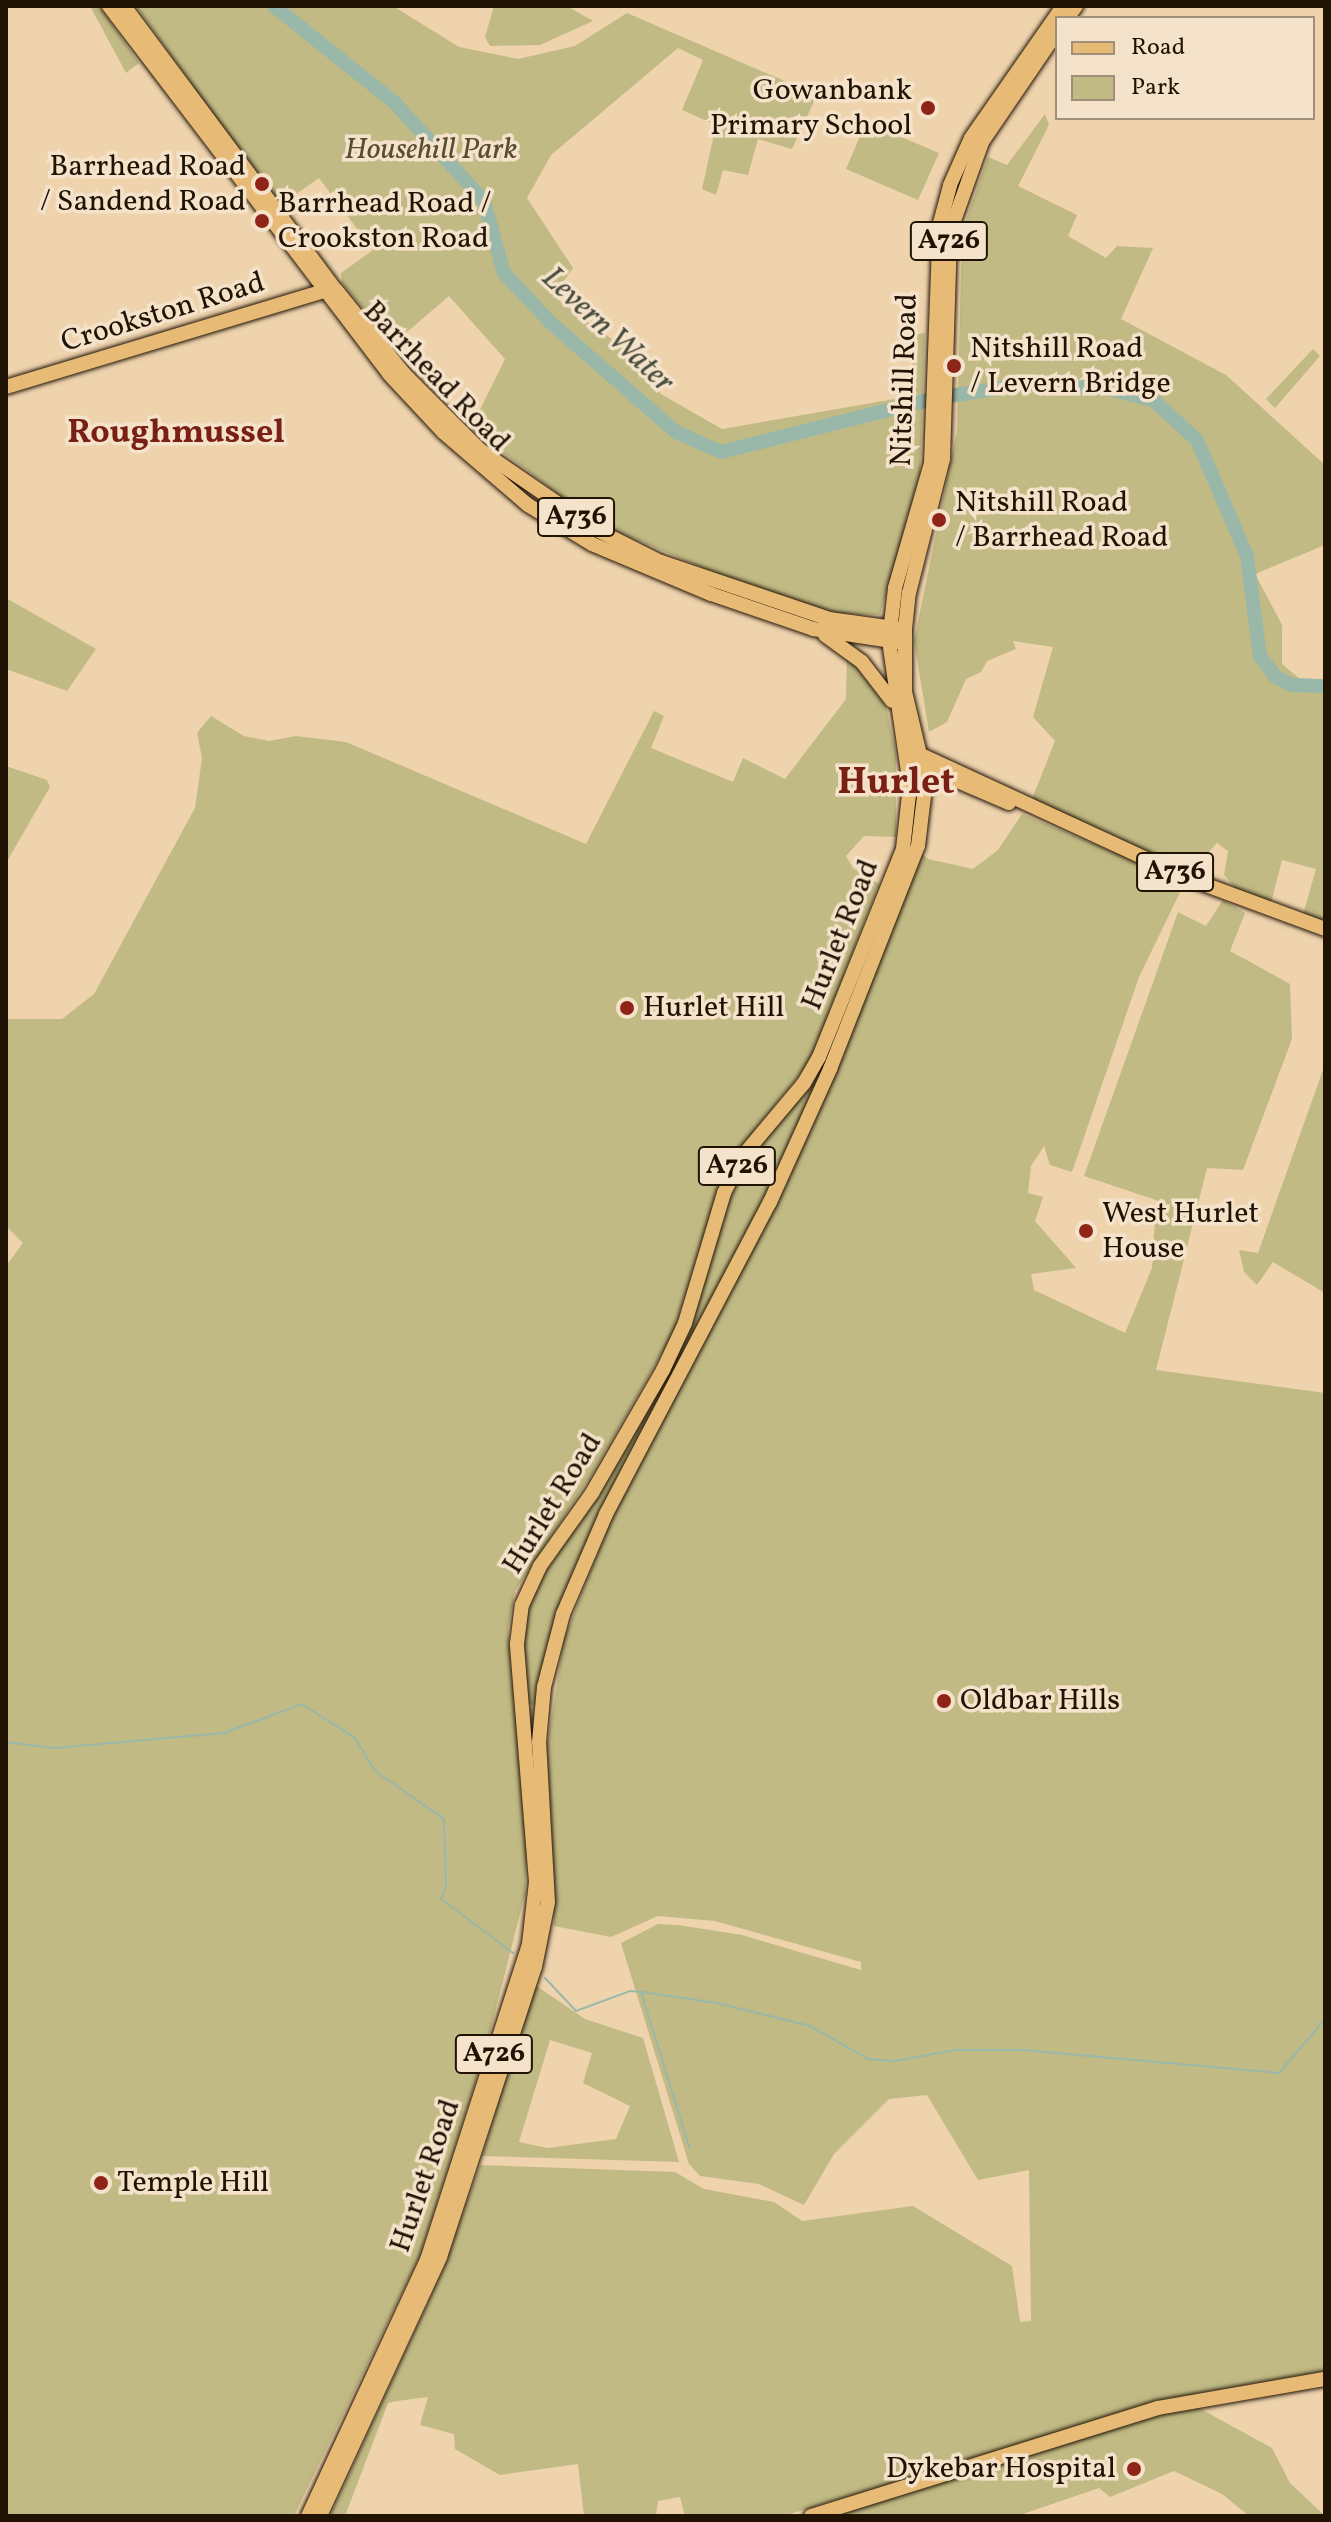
<!DOCTYPE html>
<html>
<head>
<meta charset="utf-8">
<style>
  body { margin:0 }
  #map { position:relative; width:1331px; height:2522px; overflow:hidden; background:#eed3ad; font-family:Vollkorn,serif }
  div>[style] { position:absolute }
  [style*='--x'] { left:calc(var(--x)*1px); top:calc(var(--y)*1px); width:calc(var(--w)*1px); rotate:calc(var(--a)*1deg) }
  .green>* { inset:0; background:#c1ba84 }
  .stream>* { height:2px; margin:-1px; padding:0 1px; transform-origin:1px; border-radius:1px; background:#99b8a9 }
  .river>* { height:14px; margin:-7px; padding:0 7px; transform-origin:7px; border-radius:7px; background:#99b8a9 }
  .roads { filter:drop-shadow(0 0 2px #201304) drop-shadow(0 0 2px #201304) }
  .major>* { height:14px; margin:-7px; padding:0 7px; transform-origin:7px; border-radius:7px; background:#e7ba76 }
  .dots>* { width:22px; height:22px; translate:-50% -50%; box-sizing:border-box; border:4px solid #f4e2ca; border-radius:50% }
  span { translate:-50% -50%; white-space:nowrap; text-align:center; line-height:1.15; -webkit-text-stroke:7px #f4e2ca; paint-order:stroke }
  .shield-label span { padding:2px 6px; background:#f4e2ca; border:2px solid; border-radius:6px; -webkit-text-stroke-width:0 }
  .shield-label { font-size:28px; color:#201304; font-weight:700 }
  .poi-label { font-size:30px; color:#201304 }
  .right { translate:-100% -50%; text-align:right }
  .left { translate:0 -50%; text-align:left }
  .park-label { font-size:30px; color:#584d31; font-style:italic }
  .street-label { font-size:30px; color:#201304 }
  .water-label { font-size:32px; color:#4a4d3e; font-style:italic }
  .quarter-label { font-size:34px; color:#7a1f14; font-weight:700 }
  .district-label { font-size:38px; color:#7a1f14; font-weight:700 }
  .frame { position:absolute; inset:0; border:8px solid #201304; pointer-events:none }
  .legend { position:absolute; left:1055px; top:16px; width:260px; height:104px; box-sizing:border-box; background:#f4e2ca; border:2px solid #9f8f7b; margin:0; padding:10px 14px; list-style:none; font-size:24px; color:#201304 }
  .legend li { display:flex; align-items:center; gap:16px; height:40px }
  .legend b { width:40px; border:2px solid #9f8f7b }
</style>
</head>
<body>
<div id="map">
  <div class="green">
    <div style="clip-path:polygon(90px 6px,99px 6px,139px 63px,126px 73px)"></div>
    <div style="clip-path:polygon(136px 6px,393px 6px,459px 47px,518px 59px,575px 46px,627px 13px,817px 95px,792px 149px,758px 139px,748px 175px,723px 170px,716px 195px,702px 189px,716px 125px,682px 110px,703px 60px,678px 48px,551px 155px,527px 198px,573px 268px,553px 296px,639px 359px,661px 394px,722px 429px,912px 396px,913px 335px,925px 333px,920px 473px,880px 615px,832px 613px,727px 578px,597px 523px,471px 428px,505px 359px,449px 296px,393px 344px,342px 283px,341px 273px,373px 250px,319px 178px,279px 206px)"></div>
    <div style="clip-path:polygon(494px 6px,567px 6px,593px 21px,540px 45px,490px 46px,485px 37px)"></div>
    <div style="clip-path:polygon(1045px 114px,1049px 125px,1018px 186px,1077px 215px,1068px 236px,1106px 258px,1117px 246px,1153px 248px,1121px 319px,1226px 375px,1325px 465px,1325px 545px,1255px 574px,1282px 625px,1282px 664px,1306px 684px,1325px 680px,1325px 921px,1303px 915px,1316px 869px,1282px 860px,1271px 903px,1235px 888px,1224px 875px,1228px 851px,1217px 843px,1191px 871px,1032px 799px,1055px 741px,1033px 717px,1053px 647px,1013px 641px,1016px 649px,987px 661px,981px 672px,966px 679px,947px 722px,929px 732px,914px 641px,957px 431px,962px 232px,988px 157px,1007px 165px)"></div>
    <div style="clip-path:polygon(866px 122px,939px 153px,918px 200px,846px 169px)"></div>
    <div style="clip-path:polygon(1313px 349px,1320px 356px,1275px 408px,1266px 399px)"></div>
    <div style="clip-path:polygon(6px 598px,96px 649px,67px 691px,6px 669px)"></div>
    <div style="clip-path:polygon(847px 655px,886px 706px,896px 754px,896px 837px,864px 836px,846px 856px,853px 868px,879px 884px,809px 1063px,726px 1165px,673px 1334px,592px 1474px,515px 1591px,508px 1628px,527px 1844px,525px 1894px,485px 2052px,420px 2255px,294px 2516px,6px 2516px,6px 1266px,23px 1243px,6px 1226px,6px 1019px,62px 1019px,94px 994px,195px 808px,202px 758px,197px 733px,211px 716px,244px 736px,269px 741px,296px 736px,346px 742px,586px 844px,654px 711px,664px 716px,651px 748px,733px 782px,743px 758px,785px 779px,846px 699px)"></div>
    <div style="clip-path:polygon(6px 766px,47px 780px,50px 787px,6px 863px)"></div>
    <div style="clip-path:polygon(1022px 814px,1185px 882px,1139px 977px,1072px 1172px,1050px 1165px,1044px 1146px,1031px 1166px,1028px 1193px,1043px 1197px,1035px 1221px,1076px 1268px,1031px 1274px,1034px 1290px,1125px 1333px,1152px 1268px,1156px 1200px,1084px 1176px,1178px 912px,1206px 926px,1223px 900px,1245px 913px,1230px 951px,1290px 984px,1292px 1039px,1243px 1170px,1207px 1168px,1156px 1370px,1325px 1393px,1325px 2371px,1183px 2396px,783px 2516px,685px 2516px,680px 2497px,658px 2501px,656px 2516px,584px 2516px,578px 2464px,500px 2475px,455px 2449px,454px 2434px,420px 2425px,428px 2397px,397px 2401px,388px 2403px,345px 2516px,330px 2516px,443px 2270px,480px 2165px,675px 2172px,704px 2189px,774px 2202px,802px 2221px,913px 2206px,1012px 2266px,1020px 2322px,1031px 2321px,1029px 2170px,978px 2180px,927px 2095px,889px 2099px,834px 2154px,804px 2205px,759px 2184px,700px 2176px,689px 2164px,621px 1943px,658px 1924px,678px 1925px,742px 1935px,861px 1970px,861px 1962px,715px 1921px,658px 1916px,611px 1937px,554px 1926px,547px 1746px,564px 1639px,610px 1522px,760px 1233px,921px 853px,928px 859px,973px 869px,998px 850px)"></div>
    <div style="clip-path:polygon(1325px 1064px,1325px 1293px,1273px 1262px,1257px 1285px,1244px 1272px,1239px 1250px,1258px 1253px)"></div>
    <div style="clip-path:polygon(813px 1084px,817px 1085px,756px 1217px,575px 1567px,547px 1645px,536px 1706px,528px 1704px,522px 1636px,534px 1591px,689px 1333px,725px 1202px,745px 1158px)"></div>
    <div style="clip-path:polygon(evenodd,535px 1985px,585px 2019px,643px 2038px,679px 2162px,482px 2156px,535px 1985px,550px 2040px,592px 2053px,583px 2083px,630px 2106px,616px 2139px,547px 2148px,519px 2142px,550px 2040px)"></div>
    <div style="clip-path:polygon(1197px 2407px,1272px 2448px,1290px 2483px,1325px 2516px,1249px 2516px,1222px 2494px,1174px 2471px,1110px 2497px,1099px 2488px,1017px 2516px,833px 2516px,1151px 2415px)"></div>
  </div>
  <div class="stream">
    <div style="--x:6;--y:1742;--w:49;--a:7"></div>
    <div style="--x:55;--y:1748;--w:170;--a:-5.1"></div>
    <div style="--x:224;--y:1733;--w:83;--a:-20.4"></div>
    <div style="--x:302;--y:1704;--w:63;--a:32.7"></div>
    <div style="--x:355;--y:1738;--w:39;--a:59"></div>
    <div style="--x:375;--y:1771;--w:84;--a:34.8"></div>
    <div style="--x:444;--y:1819;--w:66;--a:88.3"></div>
    <div style="--x:446;--y:1885;--w:15;--a:110"></div>
    <div style="--x:441;--y:1899;--w:90;--a:36.9"></div>
    <div style="--x:545;--y:1978;--w:45;--a:46.8"></div>
    <div style="--x:576;--y:2011;--w:58;--a:-20.3"></div>
    <div style="--x:630;--y:1991;--w:11;--a:5"></div>
    <div style="--x:641;--y:1992;--w:164;--a:72.7"></div>
    <div style="--x:641;--y:1992;--w:77;--a:8.2"></div>
    <div style="--x:717;--y:2003;--w:96;--a:13.9"></div>
    <div style="--x:810;--y:2026;--w:67;--a:29.6"></div>
    <div style="--x:868;--y:2059;--w:27;--a:4"></div>
    <div style="--x:895;--y:2061;--w:62;--a:-10.2"></div>
    <div style="--x:956;--y:2050;--w:66;--a:0"></div>
    <div style="--x:1022;--y:2050;--w:258;--a:5.1"></div>
    <div style="--x:1279;--y:2073;--w:71;--a:-49.6"></div>
  </div>
  <div class="river">
    <div style="--x:274;--y:6;--w:154;--a:38.7"></div>
    <div style="--x:394;--y:102;--w:134;--a:47.7"></div>
    <div style="--x:484;--y:201;--w:75;--a:74.5"></div>
    <div style="--x:504;--y:273;--w:69;--a:46.8"></div>
    <div style="--x:551;--y:323;--w:166;--a:41.1"></div>
    <div style="--x:676;--y:432;--w:49;--a:24"></div>
    <div style="--x:721;--y:452;--w:213;--a:-14.1"></div>
    <div style="--x:949;--y:396;--w:88;--a:-8.5"></div>
    <div style="--x:1036;--y:383;--w:73;--a:4.7"></div>
    <div style="--x:1109;--y:389;--w:45;--a:14"></div>
    <div style="--x:1153;--y:400;--w:59;--a:42.3"></div>
    <div style="--x:1197;--y:440;--w:126;--a:66.7"></div>
    <div style="--x:1247;--y:556;--w:101;--a:82.6"></div>
    <div style="--x:1260;--y:656;--w:26;--a:53"></div>
    <div style="--x:1276;--y:677;--w:18;--a:27"></div>
    <div style="--x:1292;--y:685;--w:33;--a:2"></div>
  </div>
  <div class="roads">
    <div class="major">
      <div style="--x:109;--y:6;--w:462;--a:52.7"></div>
      <div style="--x:389;--y:374;--w:79;--a:47"></div>
      <div style="--x:443;--y:432;--w:112;--a:40.7"></div>
      <div style="--x:528;--y:505;--w:75;--a:31.4"></div>
      <div style="--x:592;--y:544;--w:129;--a:22.8"></div>
      <div style="--x:711;--y:594;--w:108;--a:18.9"></div>
      <div style="--x:813;--y:629;--w:86;--a:8.7"></div>
      <div style="--x:124;--y:6;--w:354;--a:53.3"></div>
      <div style="--x:336;--y:290;--w:109;--a:50.9"></div>
      <div style="--x:405;--y:375;--w:106;--a:45"></div>
      <div style="--x:480;--y:450;--w:140;--a:34.5"></div>
      <div style="--x:595;--y:529;--w:74;--a:26.6"></div>
      <div style="--x:661;--y:562;--w:177;--a:18.7"></div>
      <div style="--x:829;--y:619;--w:68;--a:7.7"></div>
      <div style="--x:1067;--y:18;--w:15;--a:-53"></div>
      <div style="--x:6;--y:387;--w:339;--a:-16.8"></div>
      <div style="--x:825;--y:635;--w:46;--a:36.1"></div>
      <div style="--x:862;--y:662;--w:49;--a:52.4"></div>
      <div style="--x:915;--y:752;--w:303;--a:24.8"></div>
      <div style="--x:1190;--y:879;--w:144;--a:20.3"></div>
      <div style="--x:918;--y:764;--w:99;--a:23.2"></div>
      <div style="--x:308;--y:2516;--w:282;--a:-65.1"></div>
      <div style="--x:427;--y:2260;--w:332;--a:-72.1"></div>
      <div style="--x:529;--y:1944;--w:62;--a:-83.6"></div>
      <div style="--x:536;--y:1882;--w:239;--a:-94.6"></div>
      <div style="--x:517;--y:1644;--w:39;--a:-83"></div>
      <div style="--x:522;--y:1605;--w:43;--a:-65.2"></div>
      <div style="--x:540;--y:1566;--w:90;--a:-54.5"></div>
      <div style="--x:592;--y:1493;--w:142;--a:-60"></div>
      <div style="--x:663;--y:1370;--w:52;--a:-64.9"></div>
      <div style="--x:685;--y:1323;--w:136;--a:-73.3"></div>
      <div style="--x:724;--y:1193;--w:39;--a:-64"></div>
      <div style="--x:741;--y:1158;--w:98;--a:-50"></div>
      <div style="--x:804;--y:1083;--w:30;--a:-60"></div>
      <div style="--x:819;--y:1057;--w:224;--a:-68"></div>
      <div style="--x:903;--y:849;--w:63;--a:-83.7"></div>
      <div style="--x:910;--y:786;--w:147;--a:-98.2"></div>
      <div style="--x:889;--y:641;--w:53;--a:-83.5"></div>
      <div style="--x:895;--y:588;--w:130;--a:-73.9"></div>
      <div style="--x:931;--y:463;--w:240;--a:-87.9"></div>
      <div style="--x:940;--y:223;--w:39;--a:-75"></div>
      <div style="--x:950;--y:185;--w:51;--a:-65.9"></div>
      <div style="--x:971;--y:138;--w:161;--a:-55.1"></div>
      <div style="--x:320;--y:2516;--w:285;--a:-65.1"></div>
      <div style="--x:440;--y:2257;--w:305;--a:-71.9"></div>
      <div style="--x:535;--y:1967;--w:66;--a:-78.7"></div>
      <div style="--x:548;--y:1902;--w:160;--a:-93.2"></div>
      <div style="--x:539;--y:1742;--w:55;--a:-84.8"></div>
      <div style="--x:544;--y:1687;--w:75;--a:-75.4"></div>
      <div style="--x:563;--y:1614;--w:109;--a:-66.7"></div>
      <div style="--x:606;--y:1514;--w:352;--a:-62.3"></div>
      <div style="--x:770;--y:1202;--w:146;--a:-65.7"></div>
      <div style="--x:830;--y:1069;--w:240;--a:-68.5"></div>
      <div style="--x:918;--y:846;--w:66;--a:-83.1"></div>
      <div style="--x:926;--y:780;--w:90;--a:-103.4"></div>
      <div style="--x:905;--y:692;--w:63;--a:-90"></div>
      <div style="--x:905;--y:629;--w:36;--a:-84"></div>
      <div style="--x:909;--y:593;--w:138;--a:-75.8"></div>
      <div style="--x:943;--y:459;--w:227;--a:-88.2"></div>
      <div style="--x:950;--y:232;--w:96;--a:-70.4"></div>
      <div style="--x:982;--y:142;--w:133;--a:-55.7"></div>
      <div style="--x:811;--y:2516;--w:363;--a:-17.3"></div>
      <div style="--x:1158;--y:2408;--w:169;--a:-9.9"></div>
    </div>
  </div>
  <div class="dots">
    <div style="left:928px;top:108px;background:#8f2418"></div>
    <div style="left:262px;top:184px;background:#8f2418"></div>
    <div style="left:262px;top:221px;background:#8f2418"></div>
    <div style="left:954px;top:366px;background:#8f2418"></div>
    <div style="left:939px;top:520px;background:#8f2418"></div>
    <div style="left:627px;top:1008px;background:#8f2418"></div>
    <div style="left:1086px;top:1231px;background:#8f2418"></div>
    <div style="left:944px;top:1701px;background:#8f2418"></div>
    <div style="left:101px;top:2183px;background:#8f2418"></div>
    <div style="left:1134px;top:2469px;background:#8f2418"></div>
  </div>
  <div class="shield-label">
    <span style="left:949px;top:241px">A726</span>
    <span style="left:576px;top:517px">A736</span>
    <span style="left:1175px;top:872px">A736</span>
    <span style="left:737px;top:1166px">A726</span>
    <span style="left:494px;top:2054px">A726</span>
  </div>
  <div class="poi-label">
    <span class="right" style="left:912px;top:108px">Gowanbank<br>Primary School</span>
    <span class="right" style="left:246px;top:184px">Barrhead Road<br>/ Sandend Road</span>
    <span class="left" style="left:278px;top:221px">Barrhead Road /<br>Crookston Road</span>
    <span class="left" style="left:970px;top:366px">Nitshill Road<br>/ Levern Bridge</span>
    <span class="left" style="left:955px;top:520px">Nitshill Road<br>/ Barrhead Road</span>
    <span class="left" style="left:643px;top:1008px">Hurlet Hill</span>
    <span class="left" style="left:1102px;top:1231px">West Hurlet<br>House</span>
    <span class="left" style="left:960px;top:1701px">Oldbar Hills</span>
    <span class="left" style="left:117px;top:2183px">Temple Hill</span>
    <span class="right" style="left:1116px;top:2469px">Dykebar Hospital</span>
  </div>
  <div class="park-label">
    <span style="left:431px;top:150px">Househill Park</span>
  </div>
  <div class="street-label">
    <span style="left:163px;top:313px;rotate:-17deg">Crookston Road</span>
    <span style="left:436px;top:377px;rotate:46deg">Barrhead Road</span>
    <span style="left:905px;top:380px;rotate:-88deg">Nitshill Road</span>
    <span style="left:841px;top:935px;rotate:-68deg">Hurlet Road</span>
    <span style="left:553px;top:1504px;rotate:-58deg">Hurlet Road</span>
    <span style="left:426px;top:2176px;rotate:-71deg">Hurlet Road</span>
  </div>
  <div class="water-label">
    <span style="left:607px;top:331px;rotate:43deg">Levern Water</span>
  </div>
  <div class="quarter-label">
    <span style="left:176px;top:434px">Roughmussel</span>
  </div>
  <div class="district-label">
    <span style="left:896px;top:784px">Hurlet</span>
  </div>
  <div class="frame"></div>
  <ul class="legend">
  <li><b style="height:10px;background:#e7ba76"></b>Road</li>
  <li><b style="height:22px;background:#c1ba84"></b>Park</li>
  </ul>
</div>
</body>
</html>
